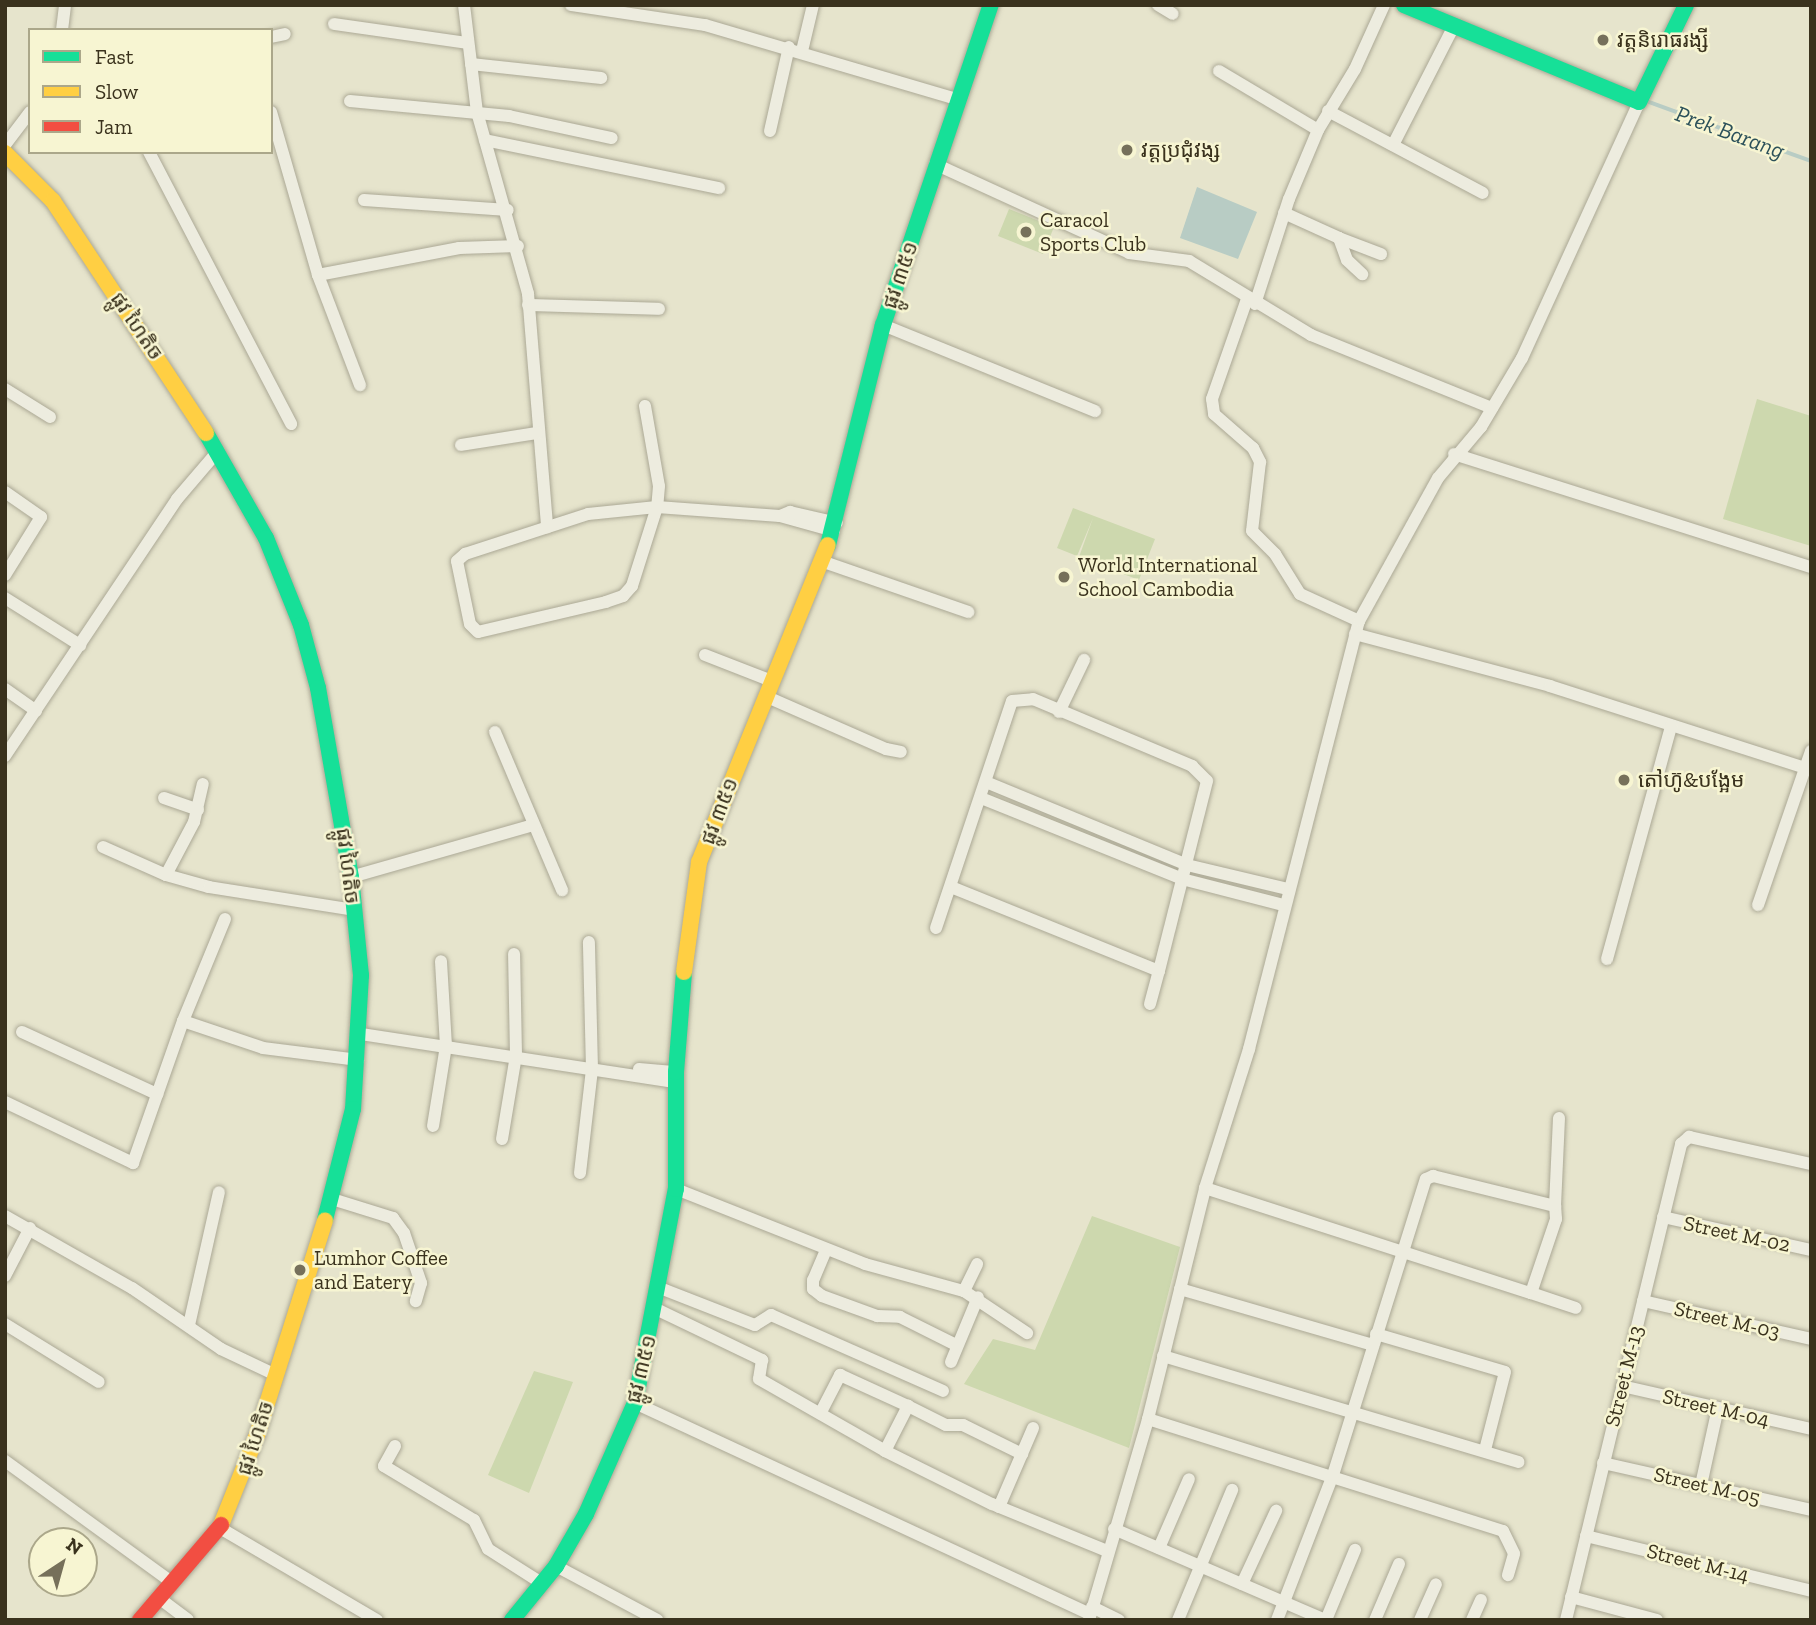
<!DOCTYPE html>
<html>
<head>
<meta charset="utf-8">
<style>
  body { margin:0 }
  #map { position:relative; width:1816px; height:1625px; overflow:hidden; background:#e6e4cc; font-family:"Zilla Slab","Noto Sans Khmer",serif }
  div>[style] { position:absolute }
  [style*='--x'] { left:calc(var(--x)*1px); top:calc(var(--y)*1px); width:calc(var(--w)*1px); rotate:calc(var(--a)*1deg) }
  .green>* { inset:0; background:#cdd8ae }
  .water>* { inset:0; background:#b8ccc4 }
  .stream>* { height:3.5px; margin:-1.75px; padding:0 1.75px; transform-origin:1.75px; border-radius:1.75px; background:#b8ccc4 }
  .roads { filter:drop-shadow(0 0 2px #aba895) drop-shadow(0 0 2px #aba895) }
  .street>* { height:12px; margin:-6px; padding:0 6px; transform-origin:6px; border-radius:6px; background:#edecdf }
  .fast>* { height:16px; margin:-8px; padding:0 8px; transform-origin:8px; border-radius:8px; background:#16e098 }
  .slow>* { height:16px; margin:-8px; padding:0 8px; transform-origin:8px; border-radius:8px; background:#ffcf43 }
  .jam>* { height:16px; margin:-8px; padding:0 8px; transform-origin:8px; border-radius:8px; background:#f24e42 }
  .dots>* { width:19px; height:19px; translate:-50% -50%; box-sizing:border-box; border:4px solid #f7f5d2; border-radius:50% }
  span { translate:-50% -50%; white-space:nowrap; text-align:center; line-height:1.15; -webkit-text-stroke:5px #f7f5d2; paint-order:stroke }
  .poi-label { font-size:21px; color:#3a321d }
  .left { translate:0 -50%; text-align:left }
  .street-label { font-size:21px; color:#3a321d }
  .water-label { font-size:23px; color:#2c515a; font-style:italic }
  .frame { position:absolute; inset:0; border:7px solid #3a321d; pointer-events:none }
  .legend { position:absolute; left:28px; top:28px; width:245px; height:126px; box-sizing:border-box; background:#f7f5d2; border:2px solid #aba78a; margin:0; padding:9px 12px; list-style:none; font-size:21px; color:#3a321d }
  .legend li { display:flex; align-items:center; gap:14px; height:35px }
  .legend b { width:35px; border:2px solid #aba78a }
  .north { position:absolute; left:28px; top:1527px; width:70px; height:70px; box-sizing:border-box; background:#f7f5d2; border:2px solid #aba78a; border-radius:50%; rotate:36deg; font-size:19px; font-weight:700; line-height:28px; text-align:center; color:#3a321d }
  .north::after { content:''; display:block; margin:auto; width:24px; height:32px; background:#76705a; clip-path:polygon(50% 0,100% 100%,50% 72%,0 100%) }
</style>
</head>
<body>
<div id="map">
  <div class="green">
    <div style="clip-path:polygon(1009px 209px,1054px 227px,1043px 254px,998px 236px)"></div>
    <div style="clip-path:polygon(1757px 399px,1811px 416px,1811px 546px,1723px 519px)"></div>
    <div style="clip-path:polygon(1073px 508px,1155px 539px,1139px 580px,1079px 557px,1093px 518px,1077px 556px,1057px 548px)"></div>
    <div style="clip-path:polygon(1092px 1216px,1180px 1247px,1129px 1448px,964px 1384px,993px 1339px,1035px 1350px)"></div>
    <div style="clip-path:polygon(534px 1371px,573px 1382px,529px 1493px,488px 1475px)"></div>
  </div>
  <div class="water">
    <div style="clip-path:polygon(1197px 187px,1257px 212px,1238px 259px,1180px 238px)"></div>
  </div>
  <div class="stream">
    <div style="--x:1649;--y:102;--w:172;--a:20"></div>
  </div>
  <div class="roads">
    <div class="street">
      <div style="--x:464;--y:5;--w:108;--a:83.1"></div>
      <div style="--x:477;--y:112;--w:189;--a:74.3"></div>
      <div style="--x:528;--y:294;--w:234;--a:85.3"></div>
      <div style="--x:571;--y:5;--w:135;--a:8.5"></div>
      <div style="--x:705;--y:25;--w:263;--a:16.4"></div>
      <div style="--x:1158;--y:5;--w:17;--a:31"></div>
      <div style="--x:334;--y:24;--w:135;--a:8.1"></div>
      <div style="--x:62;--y:30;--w:25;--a:-83"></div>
      <div style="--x:271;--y:37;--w:14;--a:-12"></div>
      <div style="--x:802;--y:51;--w:47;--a:-76.6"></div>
      <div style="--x:471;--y:64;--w:131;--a:6.1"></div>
      <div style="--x:1219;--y:71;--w:115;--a:30.8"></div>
      <div style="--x:350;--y:101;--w:160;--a:5.4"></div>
      <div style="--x:509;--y:116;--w:105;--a:12.1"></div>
      <div style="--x:1328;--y:111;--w:175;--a:27.9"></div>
      <div style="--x:271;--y:112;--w:170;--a:73.9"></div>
      <div style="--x:318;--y:275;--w:118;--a:69.1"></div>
      <div style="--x:770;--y:131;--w:86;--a:-77.3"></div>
      <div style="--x:485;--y:140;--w:239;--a:11.6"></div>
      <div style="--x:5;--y:145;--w:41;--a:-52.9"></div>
      <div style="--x:1393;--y:145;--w:134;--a:-62.9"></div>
      <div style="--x:149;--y:152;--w:307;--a:62.4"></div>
      <div style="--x:935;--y:164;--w:213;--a:24.6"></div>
      <div style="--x:1129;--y:253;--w:61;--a:7.6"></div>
      <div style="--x:1189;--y:261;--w:143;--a:31.2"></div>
      <div style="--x:1311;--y:335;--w:195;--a:22"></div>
      <div style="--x:364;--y:200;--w:144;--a:4"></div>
      <div style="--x:1284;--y:213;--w:60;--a:24.4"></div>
      <div style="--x:1339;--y:238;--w:23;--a:70"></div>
      <div style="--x:1347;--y:260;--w:21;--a:43"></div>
      <div style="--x:1339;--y:238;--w:45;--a:20.9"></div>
      <div style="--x:318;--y:275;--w:144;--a:-10.8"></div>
      <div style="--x:459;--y:248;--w:59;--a:-1.9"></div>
      <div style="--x:1247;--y:299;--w:106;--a:109.3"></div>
      <div style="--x:1212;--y:399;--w:15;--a:82"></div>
      <div style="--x:1214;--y:414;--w:52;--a:41.1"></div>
      <div style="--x:1253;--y:448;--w:16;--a:63"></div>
      <div style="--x:1260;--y:462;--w:69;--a:96.6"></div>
      <div style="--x:1252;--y:531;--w:33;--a:45"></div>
      <div style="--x:1275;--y:554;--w:47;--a:58"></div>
      <div style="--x:1300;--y:594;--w:65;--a:24.6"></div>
      <div style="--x:1255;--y:304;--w:110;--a:-72.1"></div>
      <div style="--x:1289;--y:199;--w:75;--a:-67.2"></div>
      <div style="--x:1318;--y:130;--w:71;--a:-58.8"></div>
      <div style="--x:1355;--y:69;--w:70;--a:-65.6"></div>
      <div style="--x:528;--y:305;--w:131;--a:1.7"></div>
      <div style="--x:883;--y:325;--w:229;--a:22.1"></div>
      <div style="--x:5;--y:389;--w:53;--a:31.9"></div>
      <div style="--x:645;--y:406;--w:81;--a:80.1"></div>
      <div style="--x:659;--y:486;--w:21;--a:95"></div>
      <div style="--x:657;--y:507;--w:83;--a:107.6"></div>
      <div style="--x:632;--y:586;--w:13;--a:132"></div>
      <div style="--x:623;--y:596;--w:18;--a:161"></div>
      <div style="--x:606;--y:602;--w:131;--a:166.8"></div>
      <div style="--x:478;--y:632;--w:11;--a:-135"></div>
      <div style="--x:470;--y:624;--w:64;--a:-101.7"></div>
      <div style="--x:457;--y:561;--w:11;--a:-41"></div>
      <div style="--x:465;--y:554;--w:129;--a:-18"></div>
      <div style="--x:588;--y:514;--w:69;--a:-5.8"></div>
      <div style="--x:657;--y:507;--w:123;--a:4.2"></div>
      <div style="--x:780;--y:516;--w:56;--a:15.5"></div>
      <div style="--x:461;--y:445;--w:77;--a:-9"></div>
      <div style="--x:1454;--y:454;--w:374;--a:17.6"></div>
      <div style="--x:5;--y:492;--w:44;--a:34.8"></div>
      <div style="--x:41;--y:517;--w:68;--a:121.8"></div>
      <div style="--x:780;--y:516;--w:11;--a:-22"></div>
      <div style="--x:790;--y:512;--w:48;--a:13.2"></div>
      <div style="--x:821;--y:561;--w:156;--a:19.1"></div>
      <div style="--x:5;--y:598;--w:89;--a:32.1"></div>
      <div style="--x:1355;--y:634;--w:202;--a:14.9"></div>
      <div style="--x:1550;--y:686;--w:274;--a:17.8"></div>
      <div style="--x:705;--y:655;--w:72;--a:21.2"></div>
      <div style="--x:5;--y:689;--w:38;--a:35"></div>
      <div style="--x:765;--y:696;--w:132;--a:23.7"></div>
      <div style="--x:886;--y:749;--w:15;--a:11"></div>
      <div style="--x:1059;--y:712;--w:58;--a:-64.3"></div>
      <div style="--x:495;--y:732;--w:172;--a:67"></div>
      <div style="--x:5;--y:756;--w:309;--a:-56.2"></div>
      <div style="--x:177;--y:499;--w:63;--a:-49.5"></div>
      <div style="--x:986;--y:782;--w:217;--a:22.4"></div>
      <div style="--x:1187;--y:865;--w:104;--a:13.4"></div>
      <div style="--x:164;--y:798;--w:36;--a:19"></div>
      <div style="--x:981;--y:798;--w:217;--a:21.9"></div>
      <div style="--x:1182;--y:879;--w:104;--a:14.4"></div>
      <div style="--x:103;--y:847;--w:69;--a:24"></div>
      <div style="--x:166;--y:875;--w:45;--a:15.6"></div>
      <div style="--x:209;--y:887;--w:147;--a:9"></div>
      <div style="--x:166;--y:875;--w:60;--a:-62.2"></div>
      <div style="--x:194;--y:822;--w:39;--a:-77"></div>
      <div style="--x:351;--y:877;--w:190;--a:-15.9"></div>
      <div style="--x:1758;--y:905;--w:163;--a:-71"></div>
      <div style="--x:225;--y:919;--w:110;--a:112.4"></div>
      <div style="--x:183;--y:1021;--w:84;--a:18.6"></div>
      <div style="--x:263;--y:1048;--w:96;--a:7.2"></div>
      <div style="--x:936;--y:928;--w:239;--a:-71.5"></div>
      <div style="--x:1012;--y:701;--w:21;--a:-5"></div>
      <div style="--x:1033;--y:699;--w:173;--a:22.8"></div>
      <div style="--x:1192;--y:766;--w:21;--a:45"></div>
      <div style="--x:1207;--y:781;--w:196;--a:104.2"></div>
      <div style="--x:1159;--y:971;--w:224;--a:-158"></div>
      <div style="--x:1607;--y:959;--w:242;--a:-74.6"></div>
      <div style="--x:1150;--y:1004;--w:34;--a:-75"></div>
      <div style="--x:22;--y:1032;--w:149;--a:24.7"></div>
      <div style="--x:361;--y:1034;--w:319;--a:8.7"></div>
      <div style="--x:639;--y:1069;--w:37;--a:5"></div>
      <div style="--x:5;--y:1102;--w:142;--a:25.5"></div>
      <div style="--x:133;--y:1163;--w:151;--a:-70.6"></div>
      <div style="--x:433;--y:1126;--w:81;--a:-80.8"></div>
      <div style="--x:446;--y:1046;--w:85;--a:-93.4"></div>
      <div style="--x:502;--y:1139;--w:85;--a:-80.5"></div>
      <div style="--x:516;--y:1055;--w:101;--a:-91.1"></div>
      <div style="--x:580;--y:1173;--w:105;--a:-83.4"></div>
      <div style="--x:592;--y:1069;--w:127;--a:-91.4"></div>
      <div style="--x:1205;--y:1188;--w:342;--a:17.9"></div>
      <div style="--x:1531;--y:1293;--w:78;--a:-71.3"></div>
      <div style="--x:1556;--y:1219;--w:13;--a:-94"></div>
      <div style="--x:676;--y:1189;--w:203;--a:21.6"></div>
      <div style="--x:865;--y:1264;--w:103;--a:15.3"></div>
      <div style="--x:964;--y:1291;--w:76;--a:33.7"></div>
      <div style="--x:332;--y:1199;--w:64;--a:17.3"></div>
      <div style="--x:393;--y:1218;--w:19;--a:54"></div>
      <div style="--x:404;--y:1233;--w:53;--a:71.2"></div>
      <div style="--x:421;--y:1283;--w:19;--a:106"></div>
      <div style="--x:5;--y:1216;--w:146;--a:29.6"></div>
      <div style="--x:132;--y:1288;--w:108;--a:34.4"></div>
      <div style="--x:221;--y:1349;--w:61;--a:25.3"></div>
      <div style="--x:1663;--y:1217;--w:152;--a:12.6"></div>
      <div style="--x:826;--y:1250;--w:33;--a:113"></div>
      <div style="--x:813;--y:1280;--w:9;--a:90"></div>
      <div style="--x:813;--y:1289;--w:11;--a:38"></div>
      <div style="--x:822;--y:1296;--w:59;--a:20"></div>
      <div style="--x:877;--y:1316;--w:23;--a:2"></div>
      <div style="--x:900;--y:1317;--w:63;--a:26.6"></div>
      <div style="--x:5;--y:1276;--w:54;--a:-62.5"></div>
      <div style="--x:660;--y:1288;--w:102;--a:21.3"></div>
      <div style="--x:755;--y:1325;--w:19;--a:-32"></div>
      <div style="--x:771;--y:1315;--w:188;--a:23.8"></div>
      <div style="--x:1180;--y:1289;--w:201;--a:16.2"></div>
      <div style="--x:964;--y:1291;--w:30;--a:-64"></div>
      <div style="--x:1531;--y:1293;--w:47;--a:18.4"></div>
      <div style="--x:1643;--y:1301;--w:172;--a:12.7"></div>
      <div style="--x:656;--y:1309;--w:118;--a:25.7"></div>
      <div style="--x:762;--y:1360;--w:19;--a:99"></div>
      <div style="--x:759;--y:1379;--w:145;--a:29.7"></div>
      <div style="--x:885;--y:1451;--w:119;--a:26.4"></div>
      <div style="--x:992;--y:1504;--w:124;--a:22.2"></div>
      <div style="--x:5;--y:1324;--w:110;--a:31.7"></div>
      <div style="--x:189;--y:1325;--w:136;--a:-77.3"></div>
      <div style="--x:1376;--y:1334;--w:134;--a:16.4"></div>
      <div style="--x:1505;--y:1372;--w:81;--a:104.4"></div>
      <div style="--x:1163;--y:1356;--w:371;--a:16.6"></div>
      <div style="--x:951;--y:1362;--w:70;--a:-67.4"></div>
      <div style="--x:1622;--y:1386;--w:194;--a:12.8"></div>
      <div style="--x:635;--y:1403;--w:502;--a:24.88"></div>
      <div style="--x:821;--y:1412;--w:42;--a:-62.8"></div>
      <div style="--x:840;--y:1375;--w:75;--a:24.5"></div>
      <div style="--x:1148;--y:1419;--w:372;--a:17.5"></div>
      <div style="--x:1503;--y:1531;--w:25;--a:64"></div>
      <div style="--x:1514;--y:1554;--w:22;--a:106"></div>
      <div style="--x:395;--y:1446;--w:23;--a:119"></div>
      <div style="--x:384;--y:1466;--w:105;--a:31"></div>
      <div style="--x:474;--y:1520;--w:32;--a:64"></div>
      <div style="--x:488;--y:1549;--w:65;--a:32.5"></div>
      <div style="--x:885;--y:1451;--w:51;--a:-62.9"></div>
      <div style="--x:908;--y:1406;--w:42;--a:26.6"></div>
      <div style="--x:946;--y:1425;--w:17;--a:0"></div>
      <div style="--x:963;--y:1425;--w:66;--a:26.2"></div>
      <div style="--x:5;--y:1461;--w:208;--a:36"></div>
      <div style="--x:1603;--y:1463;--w:213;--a:12.7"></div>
      <div style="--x:1701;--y:1485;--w:79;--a:-77.6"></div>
      <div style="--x:999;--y:1507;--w:86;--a:-66.7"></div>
      <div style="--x:220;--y:1528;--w:182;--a:30.4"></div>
      <div style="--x:1114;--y:1529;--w:230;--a:23.3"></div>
      <div style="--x:1586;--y:1536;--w:232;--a:13.7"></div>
      <div style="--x:1159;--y:1548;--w:75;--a:-66.5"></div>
      <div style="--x:556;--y:1566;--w:115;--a:28.1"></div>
      <div style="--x:1242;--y:1584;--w:81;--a:-65"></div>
      <div style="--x:1571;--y:1597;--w:89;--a:15"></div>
      <div style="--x:159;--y:1598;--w:36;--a:37"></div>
      <div style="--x:1092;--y:1607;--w:30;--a:26"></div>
      <div style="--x:1089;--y:1620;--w:209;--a:-73.6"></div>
      <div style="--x:1148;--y:1419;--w:238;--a:-76.1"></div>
      <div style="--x:1205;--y:1188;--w:146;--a:-72.4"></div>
      <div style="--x:1249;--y:1049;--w:442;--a:-75.6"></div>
      <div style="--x:1359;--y:621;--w:163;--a:-61.1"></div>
      <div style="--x:1438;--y:478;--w:67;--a:-49.9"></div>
      <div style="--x:1481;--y:427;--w:80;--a:-59.3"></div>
      <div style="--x:1522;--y:358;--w:281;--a:-65.4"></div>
      <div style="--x:1178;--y:1620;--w:141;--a:-67.4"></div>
      <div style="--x:1277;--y:1620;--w:155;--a:-68.9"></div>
      <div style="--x:1333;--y:1475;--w:310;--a:-72.6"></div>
      <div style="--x:1426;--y:1179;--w:8;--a:-23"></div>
      <div style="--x:1433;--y:1176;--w:126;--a:13.8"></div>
      <div style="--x:1555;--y:1206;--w:88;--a:-87.4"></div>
      <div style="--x:1326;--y:1620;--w:76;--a:-67.5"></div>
      <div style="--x:1375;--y:1620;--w:61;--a:-66.8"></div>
      <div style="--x:1420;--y:1620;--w:39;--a:-66"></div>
      <div style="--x:1472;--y:1620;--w:22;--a:-66"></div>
      <div style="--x:1566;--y:1620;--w:490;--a:-76.4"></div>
      <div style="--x:1681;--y:1144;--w:11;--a:-41"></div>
      <div style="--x:1689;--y:1137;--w:125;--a:12.5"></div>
    </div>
    <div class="fast">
      <div style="--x:1404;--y:5;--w:254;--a:22.4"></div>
      <div style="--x:1639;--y:102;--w:108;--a:-64.1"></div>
      <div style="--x:206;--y:433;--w:121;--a:60.3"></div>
      <div style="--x:266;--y:538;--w:94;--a:68.1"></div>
      <div style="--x:301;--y:625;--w:65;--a:74.9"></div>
      <div style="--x:318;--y:688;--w:192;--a:80.1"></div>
      <div style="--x:351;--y:877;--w:99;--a:84.2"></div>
      <div style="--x:361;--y:975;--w:134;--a:93.4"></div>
      <div style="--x:353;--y:1109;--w:114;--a:104.2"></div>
      <div style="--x:828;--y:545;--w:227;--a:-76"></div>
      <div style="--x:883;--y:325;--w:338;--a:-71.4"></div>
      <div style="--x:512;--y:1620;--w:70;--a:-50.8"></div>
      <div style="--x:556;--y:1566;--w:60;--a:-60"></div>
      <div style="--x:586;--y:1514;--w:121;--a:-66.2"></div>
      <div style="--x:635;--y:1403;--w:218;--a:-79.2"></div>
      <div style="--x:676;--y:1189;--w:117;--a:-90"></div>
      <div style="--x:676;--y:1072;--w:100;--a:-85.4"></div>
    </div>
    <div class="slow">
      <div style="--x:5;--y:153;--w:68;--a:45"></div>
      <div style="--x:53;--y:201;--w:278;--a:56.6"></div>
      <div style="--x:684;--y:972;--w:111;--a:-82.2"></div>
      <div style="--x:699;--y:862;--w:342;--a:-67.9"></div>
      <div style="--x:221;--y:1525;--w:97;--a:-68.2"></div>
      <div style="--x:257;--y:1435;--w:225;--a:-72.4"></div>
    </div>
    <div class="jam">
      <div style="--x:140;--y:1620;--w:125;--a:-49.5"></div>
    </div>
  </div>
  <div class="dots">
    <div style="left:1603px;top:40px;background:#76705a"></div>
    <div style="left:1127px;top:150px;background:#76705a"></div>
    <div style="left:1026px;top:232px;background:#76705a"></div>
    <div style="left:1064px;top:577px;background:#76705a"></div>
    <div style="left:1624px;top:780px;background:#76705a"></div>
    <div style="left:300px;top:1270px;background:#76705a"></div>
  </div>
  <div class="poi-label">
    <span class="left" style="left:1617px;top:40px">វត្តនិរោធរង្សី</span>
    <span class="left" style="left:1141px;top:150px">វត្តប្រជុំវង្ស</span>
    <span class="left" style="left:1040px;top:232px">Caracol<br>Sports Club</span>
    <span class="left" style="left:1078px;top:577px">World International<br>School Cambodia</span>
    <span class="left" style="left:1638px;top:780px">តៅហ៊ូ&amp;បង្អែម</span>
    <span class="left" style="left:314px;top:1270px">Lumhor Coffee<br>and Eatery</span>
  </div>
  <div class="street-label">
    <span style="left:900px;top:275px;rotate:-71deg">ផ្លូវ ៣៥១</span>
    <span style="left:137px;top:326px;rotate:56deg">ផ្លូវ ហៃតិច</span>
    <span style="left:719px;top:811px;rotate:-69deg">ផ្លូវ ៣៥១</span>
    <span style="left:348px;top:866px;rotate:83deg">ផ្លូវ ហៃតិច</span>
    <span style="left:1737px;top:1234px;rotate:12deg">Street M-02</span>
    <span style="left:1727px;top:1320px;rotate:13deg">Street M-03</span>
    <span style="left:641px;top:1369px;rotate:-76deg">ផ្លូវ ៣៥១</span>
    <span style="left:1624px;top:1376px;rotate:-76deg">Street M-13</span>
    <span style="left:1716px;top:1408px;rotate:13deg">Street M-04</span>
    <span style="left:255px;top:1438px;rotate:-72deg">ផ្លូវ ហៃតិច</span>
    <span style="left:1707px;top:1486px;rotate:13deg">Street M-05</span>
    <span style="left:1698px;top:1563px;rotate:14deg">Street M-14</span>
  </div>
  <div class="water-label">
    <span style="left:1730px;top:132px;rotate:20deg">Prek Barang</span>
  </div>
  <div class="frame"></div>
  <ul class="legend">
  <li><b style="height:9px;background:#16e098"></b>Fast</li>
  <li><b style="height:9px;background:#ffcf43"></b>Slow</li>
  <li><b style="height:9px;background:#f24e42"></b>Jam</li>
  </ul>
  <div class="north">N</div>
</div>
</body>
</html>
